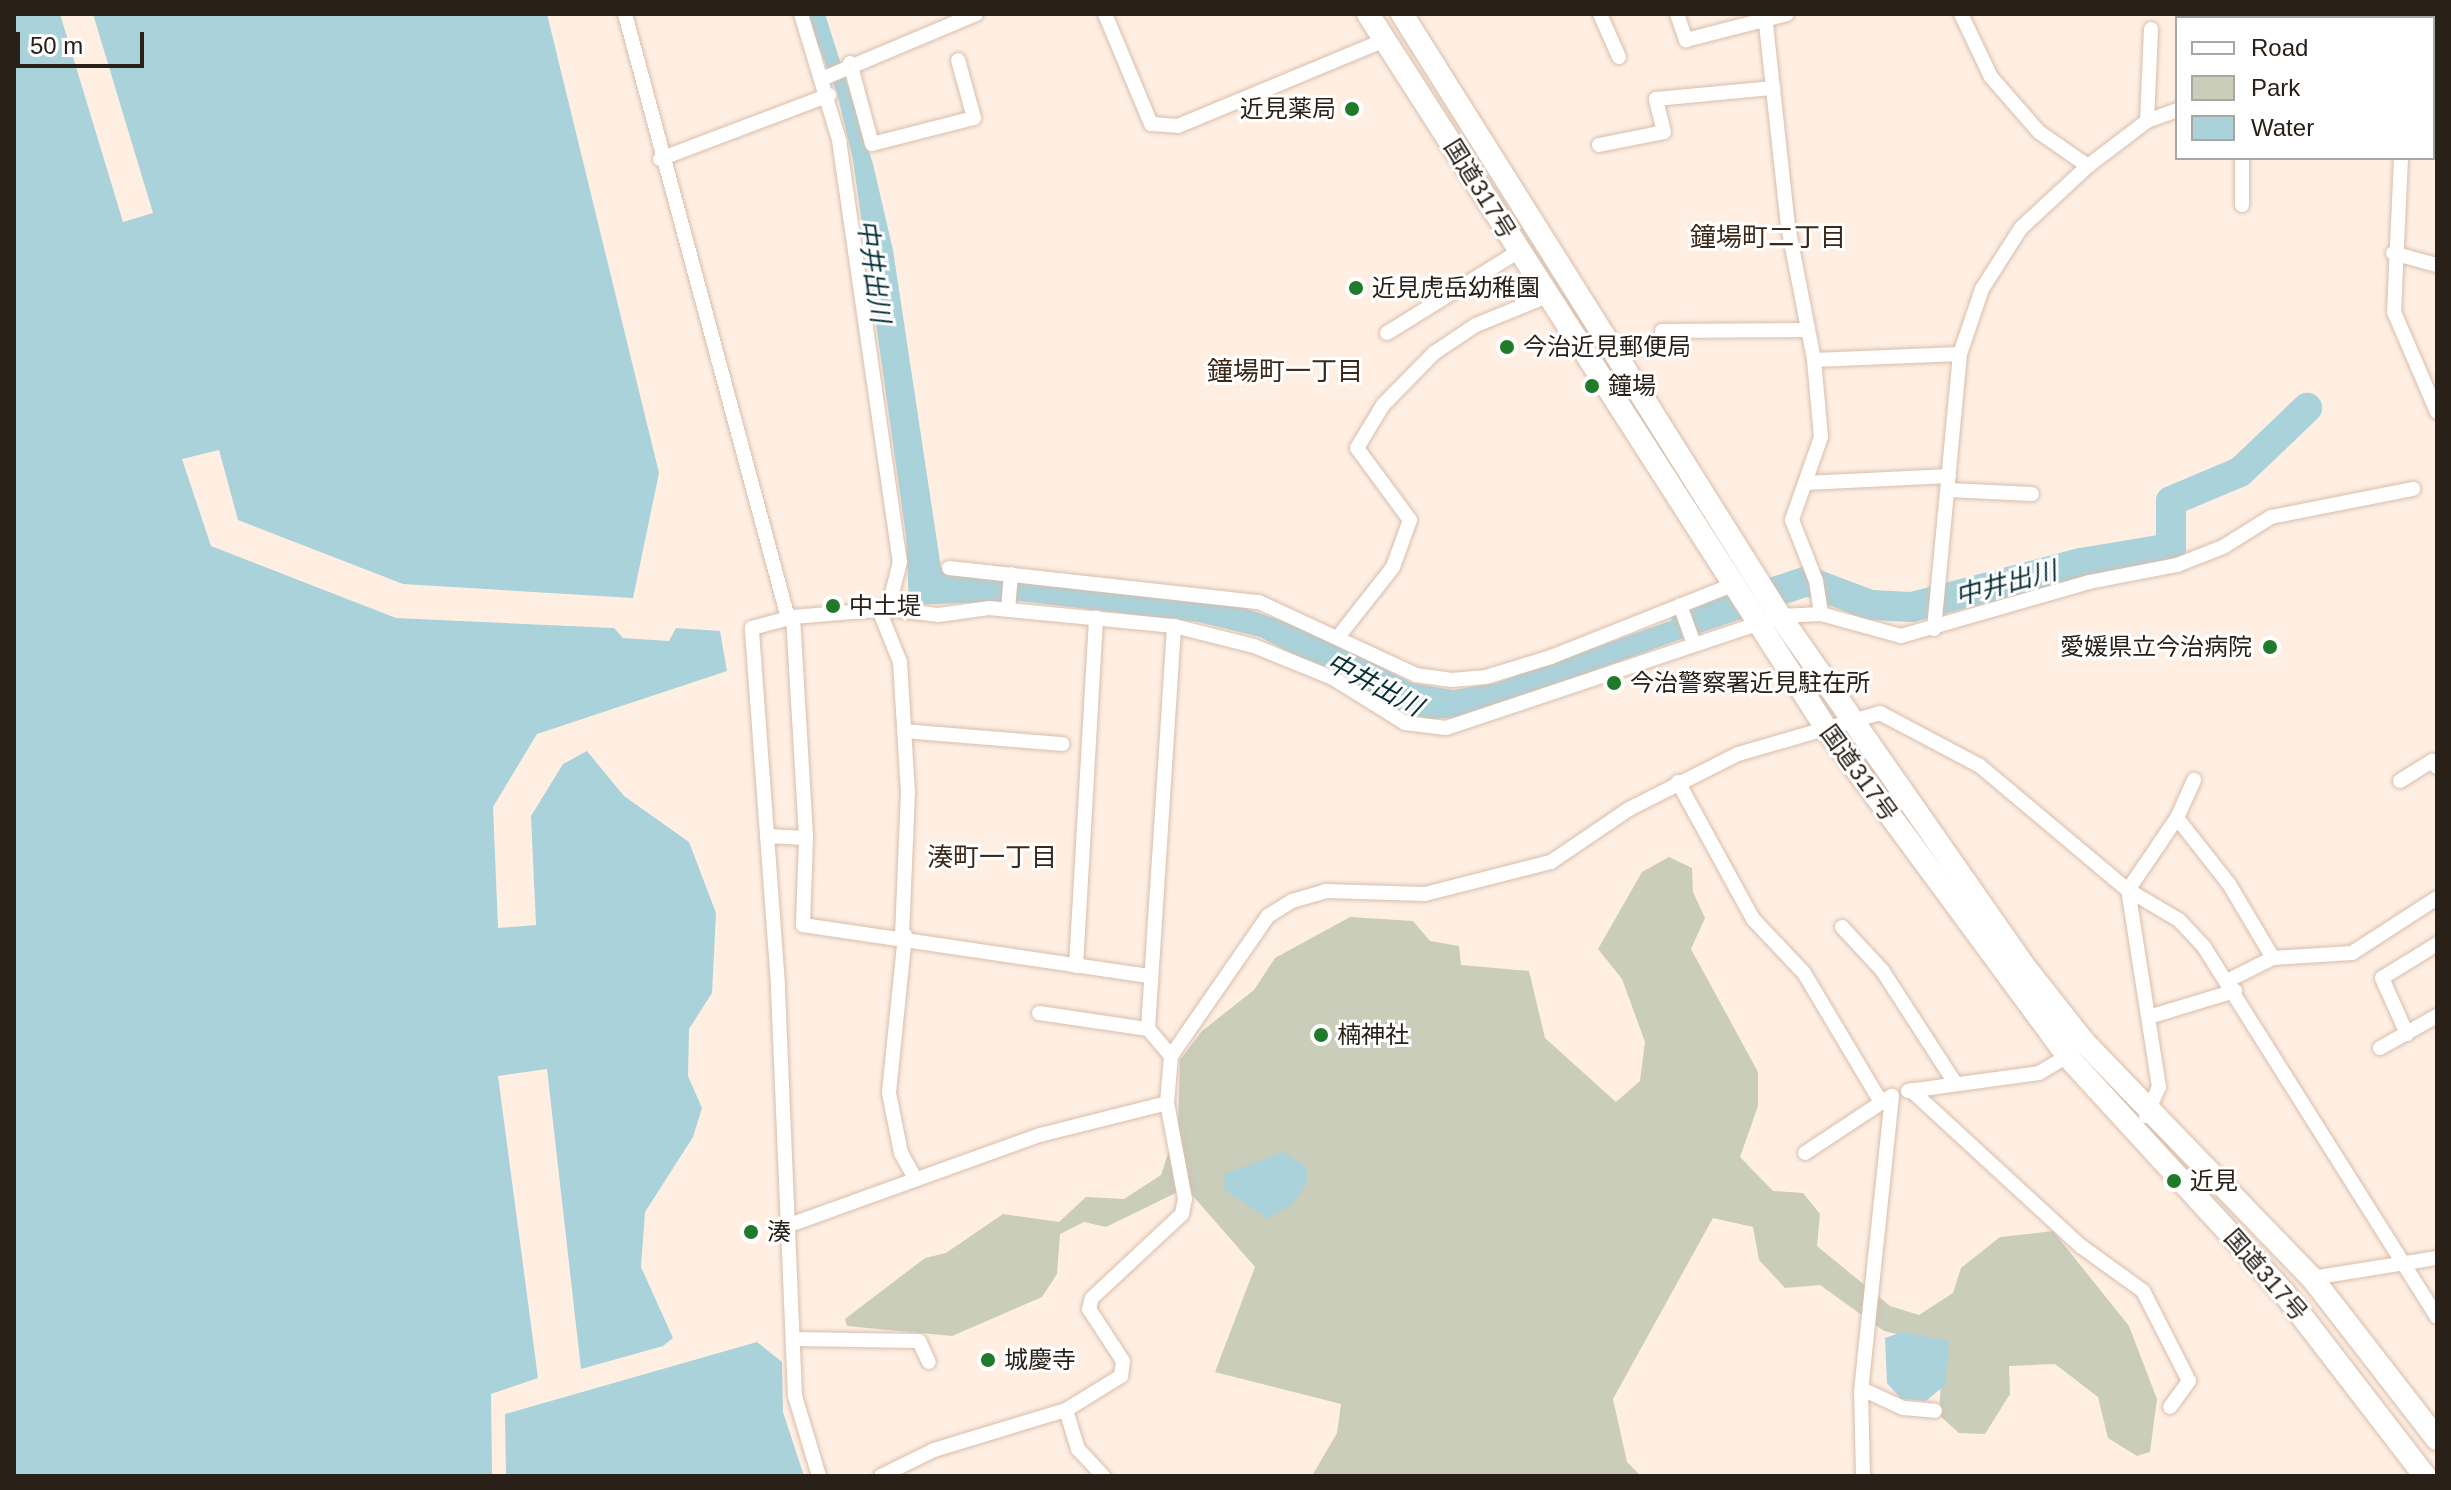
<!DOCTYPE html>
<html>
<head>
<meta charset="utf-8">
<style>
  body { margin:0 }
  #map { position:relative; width:2451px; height:1490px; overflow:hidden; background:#ffefe3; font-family:Arial,"Noto Sans JP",sans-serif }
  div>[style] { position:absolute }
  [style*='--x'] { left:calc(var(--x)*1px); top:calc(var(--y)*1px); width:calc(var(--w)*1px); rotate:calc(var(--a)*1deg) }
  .green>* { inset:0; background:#c9cdb9 }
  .water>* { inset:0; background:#aad2db }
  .river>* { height:30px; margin:-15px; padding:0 15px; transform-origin:15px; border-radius:15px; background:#aad2db }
  .roads { filter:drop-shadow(0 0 2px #d7bfac) drop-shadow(0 0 2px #d7bfac) }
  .minor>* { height:14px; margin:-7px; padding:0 7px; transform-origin:7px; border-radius:7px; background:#fff }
  .trunk>* { height:22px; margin:-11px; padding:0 11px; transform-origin:11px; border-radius:11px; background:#fff }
  .dots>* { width:22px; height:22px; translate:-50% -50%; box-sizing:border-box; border:4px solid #fff; border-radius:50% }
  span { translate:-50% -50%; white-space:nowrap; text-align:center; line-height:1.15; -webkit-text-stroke:6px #fff; paint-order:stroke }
  .poi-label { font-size:24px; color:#292018 }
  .right { translate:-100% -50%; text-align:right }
  .left { translate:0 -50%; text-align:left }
  .street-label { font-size:24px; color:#292018 }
  .neighbourhood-label { font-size:26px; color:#3b2818 }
  .water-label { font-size:26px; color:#093038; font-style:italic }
  .frame { position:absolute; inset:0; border:16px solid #292018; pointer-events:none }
  .legend { position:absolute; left:2175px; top:16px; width:260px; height:144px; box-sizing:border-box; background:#fff; border:2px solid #a9a6a3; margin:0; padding:10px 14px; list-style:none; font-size:24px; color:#292018 }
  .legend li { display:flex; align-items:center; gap:16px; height:40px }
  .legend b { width:40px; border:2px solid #a9a6a3 }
  .scale { position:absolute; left:16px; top:32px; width:128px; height:36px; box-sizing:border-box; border:4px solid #292018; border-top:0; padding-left:10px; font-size:24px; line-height:28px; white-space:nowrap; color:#292018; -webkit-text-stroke:6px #fff; paint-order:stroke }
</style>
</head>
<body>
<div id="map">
  <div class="green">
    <div style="clip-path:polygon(1669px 857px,1692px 868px,1693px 892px,1705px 918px,1691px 949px,1758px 1072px,1758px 1106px,1740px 1157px,1773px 1191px,1803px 1193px,1820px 1214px,1817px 1246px,1890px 1306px,1919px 1315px,1953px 1293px,1961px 1268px,2000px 1237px,2053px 1231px,2129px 1326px,2157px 1399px,2150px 1452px,2137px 1456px,2108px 1438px,2098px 1397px,2055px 1364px,2009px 1366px,2010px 1394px,1985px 1434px,1959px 1433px,1939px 1415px,1943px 1345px,1884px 1331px,1820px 1285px,1785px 1288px,1759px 1260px,1753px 1227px,1713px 1218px,1613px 1399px,1627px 1462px,1641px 1476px,1312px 1476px,1337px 1433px,1341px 1404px,1215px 1372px,1255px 1267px,1186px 1188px,1106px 1227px,1084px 1222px,1060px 1234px,1057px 1274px,1042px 1297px,952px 1336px,847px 1326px,845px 1319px,925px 1258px,946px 1253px,1003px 1214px,1059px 1222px,1086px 1197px,1124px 1199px,1161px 1175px,1178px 1124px,1180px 1060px,1202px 1031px,1254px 990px,1275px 958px,1350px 917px,1413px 921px,1430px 941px,1459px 946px,1461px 965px,1529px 971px,1545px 1038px,1616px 1102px,1640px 1081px,1645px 1042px,1622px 979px,1598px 949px,1642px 872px)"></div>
  </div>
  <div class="water">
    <div style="clip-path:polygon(14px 14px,60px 14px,123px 222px,153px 213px,93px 14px,547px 14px,659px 473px,633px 598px,403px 584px,238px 520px,219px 450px,182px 459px,211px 546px,396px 618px,614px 628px,623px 638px,669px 641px,676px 628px,720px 631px,727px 671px,537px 734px,493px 807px,498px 928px,536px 925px,531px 816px,563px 764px,587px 751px,624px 796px,689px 842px,716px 913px,712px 993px,689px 1029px,688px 1076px,702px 1108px,693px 1137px,645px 1212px,641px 1267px,673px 1338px,663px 1346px,581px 1369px,547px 1069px,498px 1076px,538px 1378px,491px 1394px,492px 1476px,14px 1476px)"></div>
    <div style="clip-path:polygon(806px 14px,825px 14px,873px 164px,893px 250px,941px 568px,1233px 604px,1308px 630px,1412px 683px,1453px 690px,1496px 683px,1720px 603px,1728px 622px,1466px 717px,1430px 719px,1403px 712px,1260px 637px,1198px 622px,1019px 601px,909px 605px,906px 536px,853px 160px,837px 93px)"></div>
    <div style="clip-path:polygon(1284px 1152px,1306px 1167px,1307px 1183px,1292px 1204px,1268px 1219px,1224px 1189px,1225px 1174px)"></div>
    <div style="clip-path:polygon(1902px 1332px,1949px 1341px,1945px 1385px,1926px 1401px,1901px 1399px,1887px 1383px,1885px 1338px)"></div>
    <div style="clip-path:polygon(757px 1342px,782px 1362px,783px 1412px,804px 1476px,506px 1476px,505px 1414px)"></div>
  </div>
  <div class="river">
    <div style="--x:1686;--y:622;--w:128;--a:-18.7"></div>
    <div style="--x:1807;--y:581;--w:68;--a:20.6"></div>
    <div style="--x:1871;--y:605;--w:41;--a:2.8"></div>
    <div style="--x:1912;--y:607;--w:175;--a:-14.6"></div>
    <div style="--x:2081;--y:563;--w:91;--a:-9.5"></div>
    <div style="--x:2171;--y:548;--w:47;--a:-90"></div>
    <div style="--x:2171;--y:501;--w:75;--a:-22.8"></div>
    <div style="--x:2240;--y:472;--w:93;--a:-43.7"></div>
  </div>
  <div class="roads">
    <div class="minor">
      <div style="--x:625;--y:14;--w:626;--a:74.9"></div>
      <div style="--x:801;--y:14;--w:132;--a:73.2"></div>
      <div style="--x:839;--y:140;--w:426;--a:81.8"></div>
      <div style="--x:900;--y:562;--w:49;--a:104.3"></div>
      <div style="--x:1105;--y:14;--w:119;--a:67.3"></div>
      <div style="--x:1151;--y:124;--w:27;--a:4"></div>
      <div style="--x:1178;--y:126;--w:224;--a:-22.6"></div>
      <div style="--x:1600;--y:14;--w:47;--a:66.2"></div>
      <div style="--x:1677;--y:14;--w:28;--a:71"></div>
      <div style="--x:1686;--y:40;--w:104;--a:-14.4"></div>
      <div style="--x:1961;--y:14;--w:70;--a:64.5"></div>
      <div style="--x:1991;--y:77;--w:73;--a:48.9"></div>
      <div style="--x:2039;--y:132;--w:60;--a:34.8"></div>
      <div style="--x:1766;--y:24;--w:203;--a:83.8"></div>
      <div style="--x:1788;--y:226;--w:136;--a:79"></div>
      <div style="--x:1814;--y:360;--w:77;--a:84.8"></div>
      <div style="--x:1821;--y:437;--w:88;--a:109.3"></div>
      <div style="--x:1792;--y:520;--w:66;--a:68.5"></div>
      <div style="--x:1816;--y:581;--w:33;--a:81"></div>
      <div style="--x:2433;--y:62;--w:4;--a:-14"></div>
      <div style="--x:850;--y:63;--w:84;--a:74.8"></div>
      <div style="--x:872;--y:144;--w:105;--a:-14.3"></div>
      <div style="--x:974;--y:118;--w:60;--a:-105.4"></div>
      <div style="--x:824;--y:78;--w:165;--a:-22.8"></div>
      <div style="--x:2147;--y:121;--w:92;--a:-87.5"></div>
      <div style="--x:1599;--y:145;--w:66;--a:-11.3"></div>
      <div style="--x:1664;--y:132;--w:34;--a:-104"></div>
      <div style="--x:1656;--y:99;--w:118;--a:-5.4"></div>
      <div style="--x:2401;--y:158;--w:154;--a:92.6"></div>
      <div style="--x:2394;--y:312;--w:109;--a:66.7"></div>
      <div style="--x:660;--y:159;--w:181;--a:-20.7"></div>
      <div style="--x:2242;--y:205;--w:47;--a:-90"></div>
      <div style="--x:2393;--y:253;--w:46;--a:15.3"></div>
      <div style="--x:1662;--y:331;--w:146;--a:-0.4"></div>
      <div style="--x:1387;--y:333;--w:155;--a:-31.8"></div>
      <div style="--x:1814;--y:360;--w:146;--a:-2.4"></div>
      <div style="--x:1806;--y:483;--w:143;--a:-2.8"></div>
      <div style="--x:1949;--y:490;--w:83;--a:2.8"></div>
      <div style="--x:949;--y:568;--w:312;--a:6.3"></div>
      <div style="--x:1259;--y:602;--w:173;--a:24.9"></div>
      <div style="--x:1416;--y:675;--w:36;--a:8"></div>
      <div style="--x:1452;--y:680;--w:34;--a:-5"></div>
      <div style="--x:1486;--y:677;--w:68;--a:-17.1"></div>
      <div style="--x:1551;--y:657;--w:195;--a:-21.7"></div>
      <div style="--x:1680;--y:605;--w:41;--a:70.3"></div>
      <div style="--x:1008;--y:609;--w:35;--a:-85"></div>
      <div style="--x:879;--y:610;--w:56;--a:68"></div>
      <div style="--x:900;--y:662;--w:130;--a:86.5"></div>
      <div style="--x:908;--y:792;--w:143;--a:92.4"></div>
      <div style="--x:793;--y:617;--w:221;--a:86.6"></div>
      <div style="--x:1934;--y:629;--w:276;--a:-84.6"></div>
      <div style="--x:1960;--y:354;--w:69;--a:-71.3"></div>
      <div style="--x:1982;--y:289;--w:72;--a:-57.4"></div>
      <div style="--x:2021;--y:228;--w:91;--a:-42.8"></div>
      <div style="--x:2088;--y:166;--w:74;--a:-37.3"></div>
      <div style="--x:2147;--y:121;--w:32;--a:-20"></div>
      <div style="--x:1338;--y:637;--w:89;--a:-51.8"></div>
      <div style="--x:1393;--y:567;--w:50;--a:-70.1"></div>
      <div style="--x:1410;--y:520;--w:89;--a:-126.4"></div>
      <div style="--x:1357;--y:448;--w:50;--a:-58.8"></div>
      <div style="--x:1383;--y:405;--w:73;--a:-45.6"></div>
      <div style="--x:1434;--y:353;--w:50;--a:-33.7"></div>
      <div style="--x:1476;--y:325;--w:77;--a:-22.2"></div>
      <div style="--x:904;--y:731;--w:159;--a:4.7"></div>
      <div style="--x:2400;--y:781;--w:38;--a:-32"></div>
      <div style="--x:2432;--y:761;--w:8;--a:50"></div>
      <div style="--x:1678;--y:782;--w:156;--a:61.3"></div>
      <div style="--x:1753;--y:919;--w:74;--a:46.6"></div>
      <div style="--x:1804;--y:973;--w:150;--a:59.2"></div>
      <div style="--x:2177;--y:818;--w:42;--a:-65.9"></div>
      <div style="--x:767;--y:836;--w:39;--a:3"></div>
      <div style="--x:806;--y:838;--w:87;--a:92"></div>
      <div style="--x:803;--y:925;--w:351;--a:8.4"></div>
      <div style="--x:1842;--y:927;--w:59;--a:47.1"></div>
      <div style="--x:1882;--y:970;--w:135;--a:57.1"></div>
      <div style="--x:905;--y:935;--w:159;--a:95.8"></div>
      <div style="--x:889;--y:1093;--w:61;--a:78.7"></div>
      <div style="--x:901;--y:1153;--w:26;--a:61"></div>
      <div style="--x:1076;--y:966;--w:349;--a:-86.7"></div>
      <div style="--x:2229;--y:980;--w:49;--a:-26.6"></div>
      <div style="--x:2273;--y:958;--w:79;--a:-3.6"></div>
      <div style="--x:2352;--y:953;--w:101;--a:-32.9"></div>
      <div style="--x:1039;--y:1013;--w:110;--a:8.4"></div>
      <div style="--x:2152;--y:1016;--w:87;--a:-16.8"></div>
      <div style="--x:2407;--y:1034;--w:61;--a:-114.1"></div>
      <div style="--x:2382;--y:978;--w:65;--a:-31.7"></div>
      <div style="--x:2380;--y:1048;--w:65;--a:-29.3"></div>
      <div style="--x:1171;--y:1056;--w:170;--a:-55.3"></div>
      <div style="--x:1268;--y:916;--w:28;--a:-32"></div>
      <div style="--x:1292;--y:901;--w:35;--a:-16"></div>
      <div style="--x:1326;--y:891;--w:99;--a:1.7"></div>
      <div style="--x:1425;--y:894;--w:130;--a:-14.3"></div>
      <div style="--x:1551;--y:862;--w:94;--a:-34.2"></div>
      <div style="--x:1629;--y:809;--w:122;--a:-26.8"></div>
      <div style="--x:1738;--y:754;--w:148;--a:-16.1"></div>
      <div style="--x:1880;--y:713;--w:113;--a:27.9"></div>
      <div style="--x:1980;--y:766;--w:193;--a:40"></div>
      <div style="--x:2128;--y:890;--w:59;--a:30.5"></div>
      <div style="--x:2179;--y:920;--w:37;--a:47"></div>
      <div style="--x:2204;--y:947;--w:437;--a:57.8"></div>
      <div style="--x:1911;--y:1090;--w:232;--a:42.6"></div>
      <div style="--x:2082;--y:1247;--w:75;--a:35.8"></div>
      <div style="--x:2143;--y:1291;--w:101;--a:62.9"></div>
      <div style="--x:2189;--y:1381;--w:32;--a:126"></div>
      <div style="--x:1908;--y:1091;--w:132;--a:-7.8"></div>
      <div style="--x:2039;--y:1073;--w:39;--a:-31"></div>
      <div style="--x:2146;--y:1116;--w:32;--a:-66"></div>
      <div style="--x:2159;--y:1087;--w:199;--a:-98.9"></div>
      <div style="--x:2128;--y:890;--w:87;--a:-55.8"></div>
      <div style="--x:2177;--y:818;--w:84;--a:51.8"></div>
      <div style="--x:2229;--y:884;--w:86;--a:59.3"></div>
      <div style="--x:1805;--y:1153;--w:100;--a:-33.5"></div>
      <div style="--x:784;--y:1227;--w:272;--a:-19.8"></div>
      <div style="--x:1040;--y:1135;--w:131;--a:-14.1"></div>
      <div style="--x:1167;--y:1103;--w:47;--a:-85.1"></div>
      <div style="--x:1171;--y:1056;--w:35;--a:-130"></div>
      <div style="--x:1148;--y:1029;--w:404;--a:-86.3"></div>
      <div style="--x:2312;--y:1278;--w:127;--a:-9.1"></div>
      <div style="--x:794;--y:1339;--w:125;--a:0.9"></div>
      <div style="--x:919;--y:1341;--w:23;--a:65"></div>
      <div style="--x:1862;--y:1389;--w:45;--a:24.9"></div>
      <div style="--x:1903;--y:1408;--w:32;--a:5"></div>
      <div style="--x:1066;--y:1410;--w:41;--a:72.9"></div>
      <div style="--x:1078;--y:1449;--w:37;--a:47"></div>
      <div style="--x:819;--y:1476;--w:84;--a:-106.7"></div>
      <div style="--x:795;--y:1396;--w:411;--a:-92.4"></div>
      <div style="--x:778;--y:985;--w:358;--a:-94.2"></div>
      <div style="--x:752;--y:628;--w:42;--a:-15"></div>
      <div style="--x:793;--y:617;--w:95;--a:-4.8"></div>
      <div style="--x:888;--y:609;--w:50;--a:6.8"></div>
      <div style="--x:938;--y:615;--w:51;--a:-7.8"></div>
      <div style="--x:989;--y:608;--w:186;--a:5.6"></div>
      <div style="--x:1174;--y:626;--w:82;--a:14"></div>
      <div style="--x:1254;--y:646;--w:85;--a:22.1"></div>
      <div style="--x:1333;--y:678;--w:85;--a:32"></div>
      <div style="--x:1405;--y:723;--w:41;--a:7"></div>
      <div style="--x:1446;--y:728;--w:352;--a:-18.5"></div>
      <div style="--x:1780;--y:616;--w:41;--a:-2.8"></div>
      <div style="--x:1821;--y:614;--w:83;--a:15.4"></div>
      <div style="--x:1901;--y:636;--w:196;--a:-16"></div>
      <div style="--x:2089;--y:582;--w:90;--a:-10.9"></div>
      <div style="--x:2177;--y:565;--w:49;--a:-21.4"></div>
      <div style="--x:2223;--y:547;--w:57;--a:-32"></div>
      <div style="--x:2271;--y:517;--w:145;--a:-11.2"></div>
      <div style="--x:881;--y:1476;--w:59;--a:-26.1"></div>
      <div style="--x:934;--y:1450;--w:138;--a:-16.9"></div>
      <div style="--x:1066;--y:1410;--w:65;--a:-31.7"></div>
      <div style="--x:1121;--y:1376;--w:15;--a:-82"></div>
      <div style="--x:1123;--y:1361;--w:62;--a:-123.2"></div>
      <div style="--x:1089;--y:1309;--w:11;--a:-75"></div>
      <div style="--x:1092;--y:1298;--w:123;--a:-43"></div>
      <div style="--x:1182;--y:1214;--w:15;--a:-79"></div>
      <div style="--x:1185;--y:1199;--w:98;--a:-100.6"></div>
      <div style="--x:1863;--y:1476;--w:85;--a:-91.3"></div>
      <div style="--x:1861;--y:1391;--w:297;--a:-84"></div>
    </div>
    <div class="trunk">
      <div style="--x:1368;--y:14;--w:852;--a:57.32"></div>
      <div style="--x:1828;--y:731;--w:405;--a:53.6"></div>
      <div style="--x:2068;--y:1057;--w:320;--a:47.5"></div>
      <div style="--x:2284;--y:1293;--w:231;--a:52.4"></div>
      <div style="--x:1402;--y:14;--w:711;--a:57.88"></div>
      <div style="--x:1780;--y:616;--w:433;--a:55.1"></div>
      <div style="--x:2028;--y:971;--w:90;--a:51.7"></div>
      <div style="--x:2084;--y:1042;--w:328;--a:46"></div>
      <div style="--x:2312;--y:1278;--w:204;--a:52.2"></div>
    </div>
  </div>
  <div class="dots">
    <div style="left:1352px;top:109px;background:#1f7a29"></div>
    <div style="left:1356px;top:288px;background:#1f7a29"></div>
    <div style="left:1507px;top:347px;background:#1f7a29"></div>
    <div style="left:1592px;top:386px;background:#1f7a29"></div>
    <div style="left:833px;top:606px;background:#1f7a29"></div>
    <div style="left:2270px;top:647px;background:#1f7a29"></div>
    <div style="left:1614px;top:683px;background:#1f7a29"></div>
    <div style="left:1321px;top:1035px;background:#1f7a29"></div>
    <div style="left:2174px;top:1181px;background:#1f7a29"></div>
    <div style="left:751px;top:1232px;background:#1f7a29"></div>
    <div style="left:988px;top:1360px;background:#1f7a29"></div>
  </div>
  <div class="poi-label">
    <span class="right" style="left:1336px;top:109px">近見薬局</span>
    <span class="left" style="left:1372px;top:288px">近見虎岳幼稚園</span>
    <span class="left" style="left:1523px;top:347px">今治近見郵便局</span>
    <span class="left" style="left:1608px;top:386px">鐘場</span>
    <span class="left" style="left:849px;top:606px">中土堤</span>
    <span class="right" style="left:2252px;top:647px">愛媛県立今治病院</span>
    <span class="left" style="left:1630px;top:683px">今治警察署近見駐在所</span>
    <span class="left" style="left:1337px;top:1035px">楠神社</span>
    <span class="left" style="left:2190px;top:1181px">近見</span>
    <span class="left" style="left:767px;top:1232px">湊</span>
    <span class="left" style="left:1004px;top:1360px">城慶寺</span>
  </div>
  <div class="street-label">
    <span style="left:1480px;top:189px;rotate:58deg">国道317号</span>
    <span style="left:1859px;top:773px;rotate:54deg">国道317号</span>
    <span style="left:2266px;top:1275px;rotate:49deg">国道317号</span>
  </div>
  <div class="neighbourhood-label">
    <span style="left:1768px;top:238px">鐘場町二丁目</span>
    <span style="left:1285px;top:372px">鐘場町一丁目</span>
    <span style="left:992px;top:858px">湊町一丁目</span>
  </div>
  <div class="water-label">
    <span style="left:873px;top:271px;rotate:82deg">中井出川</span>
    <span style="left:2006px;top:584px;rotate:-15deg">中井出川</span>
    <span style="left:1374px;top:685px;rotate:28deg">中井出川</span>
  </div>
  <div class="frame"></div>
  <ul class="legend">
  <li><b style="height:10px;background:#fff"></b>Road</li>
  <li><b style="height:22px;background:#c9cdb9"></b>Park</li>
  <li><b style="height:22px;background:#aad2db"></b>Water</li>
  </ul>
  <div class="scale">50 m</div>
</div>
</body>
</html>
